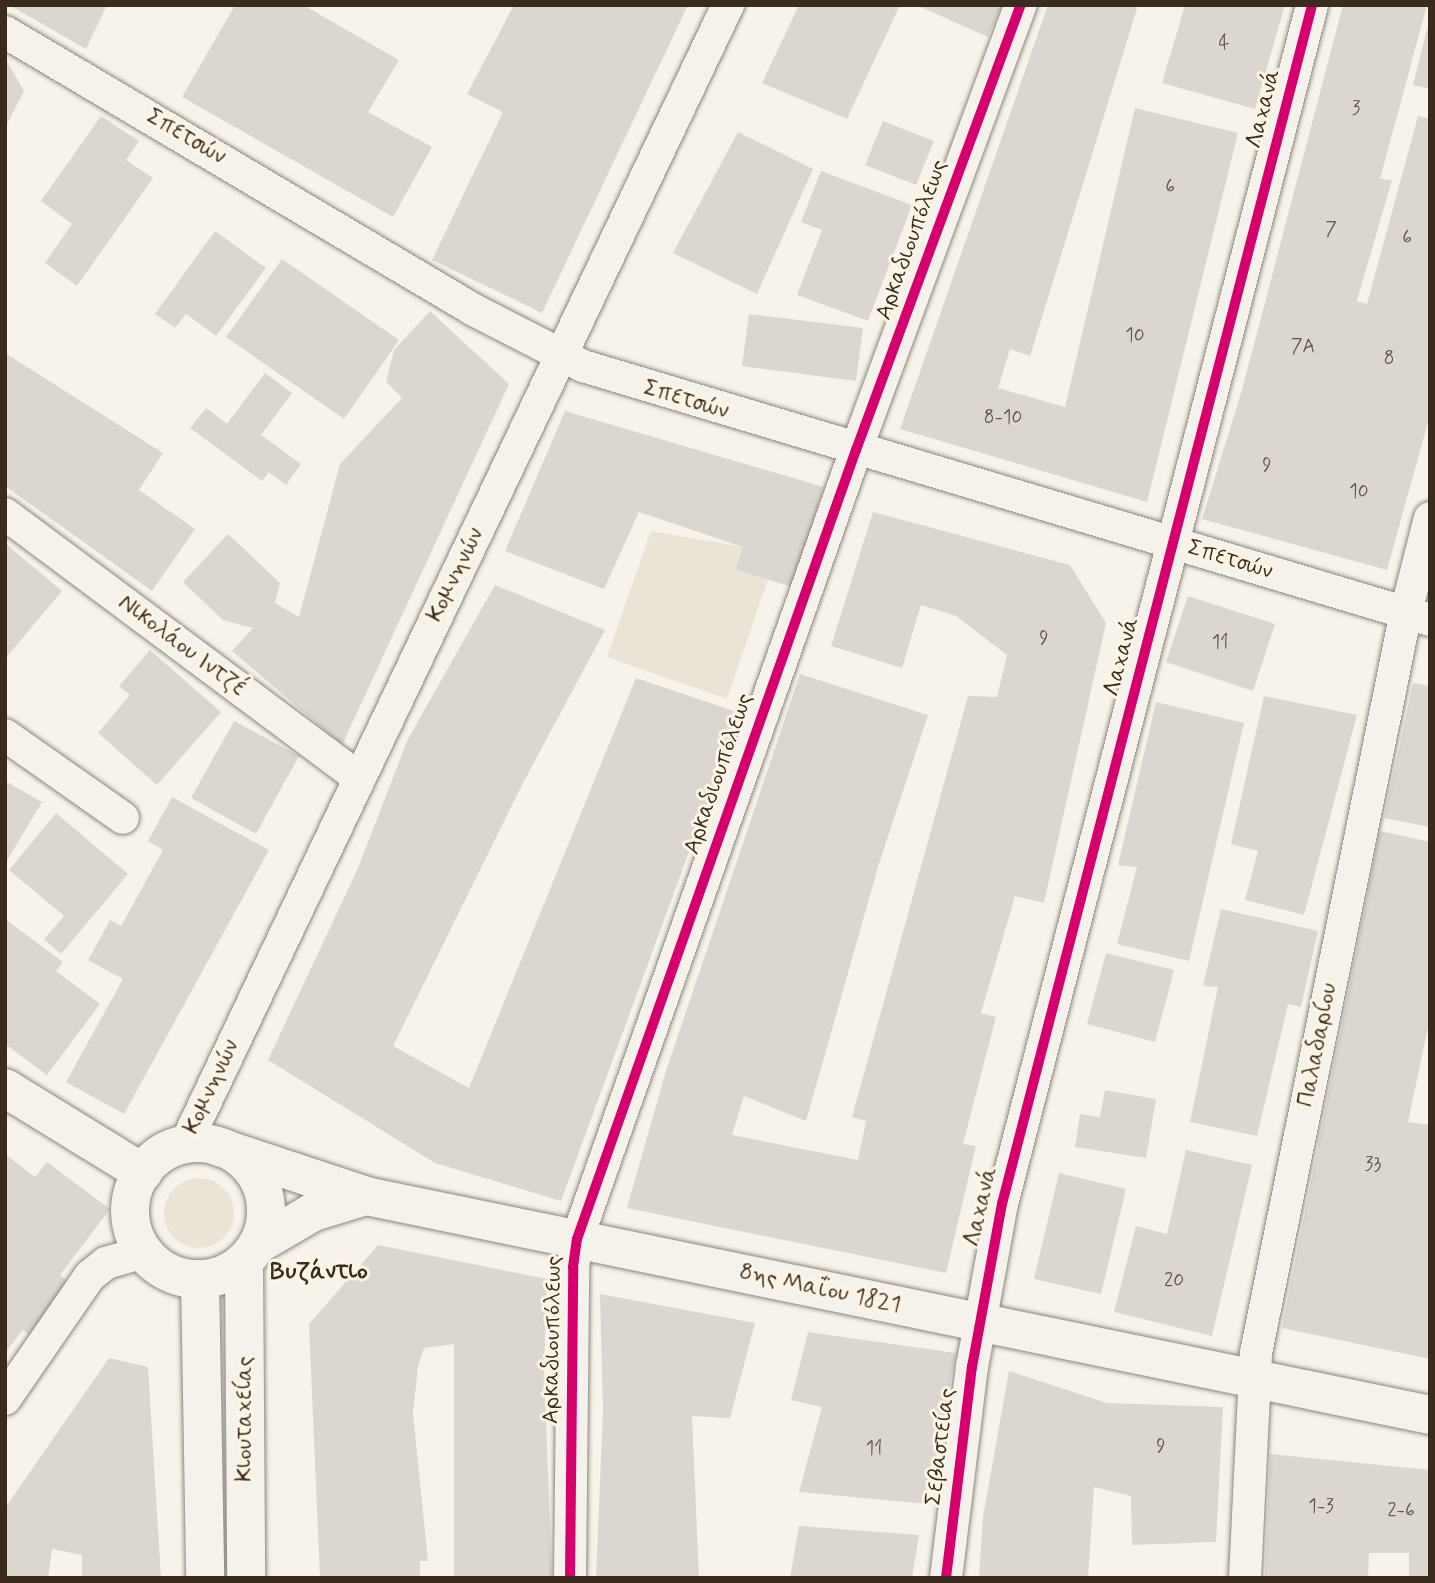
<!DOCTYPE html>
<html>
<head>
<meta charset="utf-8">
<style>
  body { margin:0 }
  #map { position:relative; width:1435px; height:1583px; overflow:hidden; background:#f7f3ea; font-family:Mynerve,sans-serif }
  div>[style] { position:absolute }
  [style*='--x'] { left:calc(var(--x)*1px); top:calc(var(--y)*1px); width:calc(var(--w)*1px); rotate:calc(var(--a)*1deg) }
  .green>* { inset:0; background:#eae4d7 }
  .round { border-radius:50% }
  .building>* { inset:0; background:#dbd7d0 }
  .roads { filter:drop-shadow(0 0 2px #8b867f) drop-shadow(0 0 2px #8b867f) }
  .minor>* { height:32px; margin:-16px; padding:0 16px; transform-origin:16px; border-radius:16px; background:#f5f2ec }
  .tertiary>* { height:38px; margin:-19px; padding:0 19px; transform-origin:19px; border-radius:19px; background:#f5f2ec }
  .tertiary>.ring { margin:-19px; padding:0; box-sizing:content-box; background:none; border:38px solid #f5f2ec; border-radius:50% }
  .cycleway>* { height:10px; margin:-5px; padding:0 5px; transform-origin:5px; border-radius:5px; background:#d6006c }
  span { translate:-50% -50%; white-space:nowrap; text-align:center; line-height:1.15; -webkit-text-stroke:6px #fcf5e5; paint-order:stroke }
  .number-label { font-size:19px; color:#63554a }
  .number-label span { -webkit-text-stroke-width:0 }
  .street-label { font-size:23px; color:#3b2a1e }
  .neighbourhood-label { font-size:24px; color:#3b2a1e; font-weight:700 }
  .frame { position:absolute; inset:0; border:7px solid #3b2a1e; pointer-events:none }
</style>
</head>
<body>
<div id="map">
  <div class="green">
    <div style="clip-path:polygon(651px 531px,743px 547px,735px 570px,768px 580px,727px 699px,607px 657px)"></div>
    <div class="round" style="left:164px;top:1178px;width:70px;height:70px"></div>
  </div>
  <div class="building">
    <div style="clip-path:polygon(9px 5px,107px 5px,86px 49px)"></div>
    <div style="clip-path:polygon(235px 5px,303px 5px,399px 60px,368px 112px,432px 147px,393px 217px,182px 97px)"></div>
    <div style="clip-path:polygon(514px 5px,688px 5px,542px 313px,432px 260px,503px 112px,467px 94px)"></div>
    <div style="clip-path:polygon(799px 5px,900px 5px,847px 119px,762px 83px)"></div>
    <div style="clip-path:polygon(916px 5px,1002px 5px,988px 37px)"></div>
    <div style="clip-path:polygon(1048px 5px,1138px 5px,1030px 356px,1010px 349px,998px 388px,1065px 407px,1135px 108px,1238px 133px,1147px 502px,900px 429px)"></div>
    <div style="clip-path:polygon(1185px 5px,1285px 5px,1255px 109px,1162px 83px)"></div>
    <div style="clip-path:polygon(1343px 5px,1427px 5px,1380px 179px,1392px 180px,1357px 301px,1367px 304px,1418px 116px,1430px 119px,1430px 415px,1387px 570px,1202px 519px,1242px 390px)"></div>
    <div style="clip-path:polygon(1429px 21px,1430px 22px,1430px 89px,1413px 85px)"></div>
    <div style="clip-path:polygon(5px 58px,24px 91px,5px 128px)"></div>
    <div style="clip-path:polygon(101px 116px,139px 141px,126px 160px,153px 178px,77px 286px,45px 263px,72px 224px,41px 201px)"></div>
    <div style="clip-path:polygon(883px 121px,934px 141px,916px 185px,865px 165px)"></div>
    <div style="clip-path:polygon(738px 132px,813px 169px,757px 294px,673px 253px)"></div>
    <div style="clip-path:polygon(821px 171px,912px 205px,868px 321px,797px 295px,822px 230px,801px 222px)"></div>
    <div style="clip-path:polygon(215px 231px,266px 268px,216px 336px,186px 314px,175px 328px,155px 314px)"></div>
    <div style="clip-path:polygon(282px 259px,399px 340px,344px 419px,226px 337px)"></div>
    <div style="clip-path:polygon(430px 311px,509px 384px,342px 745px,232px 651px,253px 628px,223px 620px,183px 582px,228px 534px,280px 583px,275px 603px,299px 617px,340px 464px,402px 398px,386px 382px,394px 350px)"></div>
    <div style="clip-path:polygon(749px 314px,863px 328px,856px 381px,742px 366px)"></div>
    <div style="clip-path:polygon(5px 353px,163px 453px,139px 490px,195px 529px,152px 591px,5px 486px)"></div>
    <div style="clip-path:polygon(265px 373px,292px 393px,261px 435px,301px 464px,286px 485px,269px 472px,262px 481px,190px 428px,206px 408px,227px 424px)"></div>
    <div style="clip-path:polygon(565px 411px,824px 487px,793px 587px,735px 570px,743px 547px,639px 512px,604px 589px,505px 551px)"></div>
    <div style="clip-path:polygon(873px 512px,1070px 565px,1106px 623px,1044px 903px,1015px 896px,981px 1013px,996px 1017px,963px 1144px,976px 1146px,946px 1273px,627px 1208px,665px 1074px,800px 674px,928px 715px,878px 867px,806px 1121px,744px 1096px,732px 1135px,858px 1160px,866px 1121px,885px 1126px,852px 1117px,968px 696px,997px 697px,1007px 655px,956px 616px,921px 605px,902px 668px,831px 646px)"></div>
    <div style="clip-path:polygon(5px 543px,62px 591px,5px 659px)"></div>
    <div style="clip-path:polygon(495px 585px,605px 630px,522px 785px,393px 1046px,469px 1088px,636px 678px,740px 713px,561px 1201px,435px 1163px,268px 1060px,358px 868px,408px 739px)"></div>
    <div style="clip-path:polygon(1188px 596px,1275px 624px,1253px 691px,1166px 662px)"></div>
    <div style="clip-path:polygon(150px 650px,221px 712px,157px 785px,98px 733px,130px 695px,119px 686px)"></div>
    <div style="clip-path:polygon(1413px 683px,1430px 686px,1430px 827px,1384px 818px)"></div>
    <div style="clip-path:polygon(1264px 696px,1357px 715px,1304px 915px,1245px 900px,1258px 851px,1231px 844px)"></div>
    <div style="clip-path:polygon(1156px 702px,1244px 723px,1189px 961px,1117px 944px,1137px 867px,1118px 865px)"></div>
    <div style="clip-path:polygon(234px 721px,299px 756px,256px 834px,191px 798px)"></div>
    <div style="clip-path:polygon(5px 781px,42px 802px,5px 864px)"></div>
    <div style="clip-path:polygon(172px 797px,269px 850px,124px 1114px,66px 1082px,123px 979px,88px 960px,110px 920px,121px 926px,163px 850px,148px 841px)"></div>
    <div style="clip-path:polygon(56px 813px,128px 874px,61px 954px,44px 939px,64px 916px,9px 870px)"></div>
    <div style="clip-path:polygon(1380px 831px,1430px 842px,1430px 1018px,1408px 1122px,1430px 1125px,1430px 1359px,1282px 1328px)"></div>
    <div style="clip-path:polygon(1221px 909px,1318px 931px,1301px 1007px,1288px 1004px,1257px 1136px,1190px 1122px,1218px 987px,1203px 986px)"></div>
    <div style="clip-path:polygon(5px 919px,63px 962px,56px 971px,100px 1004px,47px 1075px,5px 1044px)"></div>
    <div style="clip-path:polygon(1106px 953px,1174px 970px,1155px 1042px,1087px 1024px)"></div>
    <div style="clip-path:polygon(1105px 1090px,1156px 1099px,1146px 1158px,1075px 1147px,1080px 1114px,1100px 1117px)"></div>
    <div style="clip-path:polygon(1186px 1150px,1252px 1165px,1212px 1336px,1114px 1312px,1136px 1226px,1167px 1234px)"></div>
    <div style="clip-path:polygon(5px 1154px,35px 1177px,47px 1162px,110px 1209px,60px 1275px,76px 1288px,36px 1340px,23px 1330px,5px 1353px)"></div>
    <div style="clip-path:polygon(1059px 1173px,1126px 1189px,1101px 1294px,1034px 1279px)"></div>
    <div style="clip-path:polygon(378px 1245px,547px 1279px,544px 1368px,552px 1578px,454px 1578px,454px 1344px,424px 1348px,418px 1366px,413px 1413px,428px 1561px,420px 1561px,420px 1578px,320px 1578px,309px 1324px)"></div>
    <div style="clip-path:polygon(600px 1294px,755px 1323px,730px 1418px,692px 1416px,699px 1578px,596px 1578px,603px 1411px)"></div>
    <div style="clip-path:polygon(808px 1332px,956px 1353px,927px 1504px,799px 1492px,822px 1407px,791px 1400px)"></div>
    <div style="clip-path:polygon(109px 1358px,148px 1367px,161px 1578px,82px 1578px,82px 1555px,52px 1549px,48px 1578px,5px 1578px,5px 1508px)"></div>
    <div style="clip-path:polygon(1009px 1371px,1107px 1403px,1223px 1407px,1216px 1542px,1132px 1545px,1131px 1496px,1094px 1487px,1088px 1578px,979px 1578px,983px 1517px)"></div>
    <div style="clip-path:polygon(1270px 1454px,1430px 1470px,1430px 1578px,1409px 1578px,1409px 1553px,1369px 1553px,1368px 1578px,1265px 1578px)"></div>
    <div style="clip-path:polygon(799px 1526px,919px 1535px,912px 1578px,790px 1578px)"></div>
  </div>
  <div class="roads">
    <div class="minor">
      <div style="--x:5;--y:32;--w:545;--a:30.66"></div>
      <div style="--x:474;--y:310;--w:123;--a:27.2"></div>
      <div style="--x:583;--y:366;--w:884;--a:16.69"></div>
      <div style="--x:5;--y:514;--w:442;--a:36.7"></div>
      <div style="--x:5;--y:735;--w:144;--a:35.1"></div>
      <div style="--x:185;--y:1145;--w:1263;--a:-64.53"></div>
      <div style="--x:5;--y:1399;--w:150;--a:-55.4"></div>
      <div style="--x:90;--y:1276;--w:21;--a:-39"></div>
      <div style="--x:106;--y:1263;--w:40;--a:-16"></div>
      <div style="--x:570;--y:1578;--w:311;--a:-89.4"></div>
      <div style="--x:573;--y:1267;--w:28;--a:-82"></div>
      <div style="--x:577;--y:1239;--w:837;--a:-70.53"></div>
      <div style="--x:856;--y:450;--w:475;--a:-69.7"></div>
      <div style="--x:946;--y:1578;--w:213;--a:-83"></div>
      <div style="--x:972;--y:1367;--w:166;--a:-79.6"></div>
      <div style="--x:1002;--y:1204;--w:1238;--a:-75.5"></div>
      <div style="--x:1245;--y:1578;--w:225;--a:-87.2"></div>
      <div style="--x:1256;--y:1353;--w:756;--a:-78.56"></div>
      <div style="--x:1406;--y:612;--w:97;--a:-75.7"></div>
    </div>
    <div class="tertiary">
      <div style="--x:5;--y:1088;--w:162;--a:31.6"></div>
      <div class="ring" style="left:130px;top:1143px;width:98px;height:98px"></div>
      <div style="--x:216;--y:1146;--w:158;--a:18.4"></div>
      <div style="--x:366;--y:1196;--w:1086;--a:11.63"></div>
      <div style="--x:257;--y:1245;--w:65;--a:-30.5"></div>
      <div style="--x:313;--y:1212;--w:55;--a:-16.8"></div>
      <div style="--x:244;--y:1261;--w:317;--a:89.6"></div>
      <div style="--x:200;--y:1279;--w:299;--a:89"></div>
    </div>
  </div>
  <div class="cycleway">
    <div style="--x:570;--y:1578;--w:311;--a:-89.4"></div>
    <div style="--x:573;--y:1267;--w:28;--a:-82"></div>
    <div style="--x:577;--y:1239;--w:837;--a:-70.53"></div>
    <div style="--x:856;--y:450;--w:475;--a:-69.7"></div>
    <div style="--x:946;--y:1578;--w:213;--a:-83"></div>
    <div style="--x:972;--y:1367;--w:166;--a:-79.6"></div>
    <div style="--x:1002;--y:1204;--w:1238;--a:-75.5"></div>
  </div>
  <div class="number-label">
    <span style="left:1224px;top:44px">4</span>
    <span style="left:1356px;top:109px">3</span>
    <span style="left:1170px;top:187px">6</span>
    <span style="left:1331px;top:230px">7</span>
    <span style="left:1407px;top:238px">6</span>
    <span style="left:1135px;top:336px">10</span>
    <span style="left:1303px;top:347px">7A</span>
    <span style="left:1389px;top:359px">8</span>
    <span style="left:1003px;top:418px">8-10</span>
    <span style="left:1267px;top:466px">9</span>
    <span style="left:1359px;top:492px">10</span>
    <span style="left:1044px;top:639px">9</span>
    <span style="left:1220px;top:643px">11</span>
    <span style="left:1373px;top:1165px">33</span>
    <span style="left:1174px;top:1281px">20</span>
    <span style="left:1161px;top:1447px">9</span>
    <span style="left:874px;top:1449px">11</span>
    <span style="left:1321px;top:1507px">1-3</span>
    <span style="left:1401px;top:1511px">2-6</span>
  </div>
  <div class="street-label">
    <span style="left:1264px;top:109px;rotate:-76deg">Λαχανά</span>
    <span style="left:186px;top:137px;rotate:31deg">Σπετσών</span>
    <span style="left:912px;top:240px;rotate:-70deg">Αρκαδιουπόλεως</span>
    <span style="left:686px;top:400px;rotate:17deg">Σπετσών</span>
    <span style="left:1230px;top:560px;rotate:17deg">Σπετσών</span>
    <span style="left:456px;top:575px;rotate:-64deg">Κομνηνών</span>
    <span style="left:182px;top:646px;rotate:37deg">Νικολάου Ιντζέ</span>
    <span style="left:1122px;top:657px;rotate:-75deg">Λαχανά</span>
    <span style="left:719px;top:774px;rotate:-71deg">Αρκαδιουπόλεως</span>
    <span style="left:1318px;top:1045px;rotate:-79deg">Παλαδαρίου</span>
    <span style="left:212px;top:1087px;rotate:-65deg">Κομνηνών</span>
    <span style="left:981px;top:1207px;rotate:-77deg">Λαχανά</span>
    <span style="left:820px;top:1289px;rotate:12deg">8ης Μαΐου 1821</span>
    <span style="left:553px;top:1340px;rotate:-89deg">Αρκαδιουπόλεως</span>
    <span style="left:245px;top:1419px;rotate:-90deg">Κιουταχείας</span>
    <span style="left:941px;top:1447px;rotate:-83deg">Σεβαστείας</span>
  </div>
  <div class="neighbourhood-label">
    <span style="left:319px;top:1272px">Βυζάντιο</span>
  </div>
  <div class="frame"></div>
</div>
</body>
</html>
